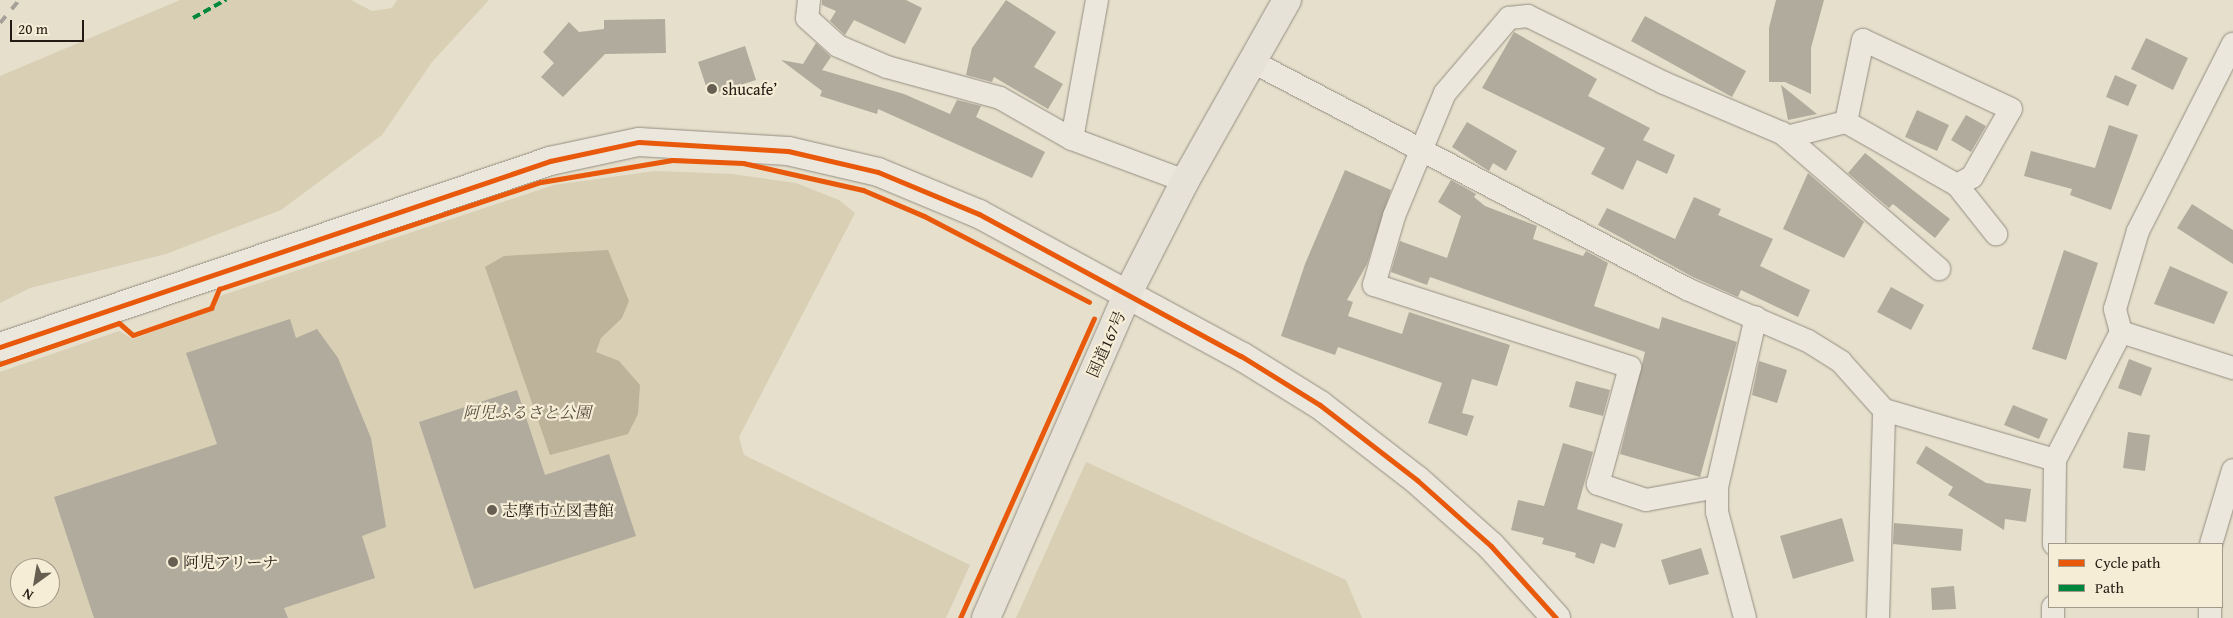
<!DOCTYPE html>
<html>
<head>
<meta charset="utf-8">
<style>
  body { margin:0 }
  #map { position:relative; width:2233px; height:618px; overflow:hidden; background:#e6dfcb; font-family:"Gentium Book Plus","Noto Serif JP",serif }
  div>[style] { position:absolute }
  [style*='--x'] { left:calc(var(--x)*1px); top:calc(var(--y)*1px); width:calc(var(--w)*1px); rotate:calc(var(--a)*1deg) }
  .green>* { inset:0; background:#d9cfb5 }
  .water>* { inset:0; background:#bdb29a }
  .building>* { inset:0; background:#b0ab9d }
  .roads { filter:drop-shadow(0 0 1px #938e82) drop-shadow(0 0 1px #938e82) }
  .minor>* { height:22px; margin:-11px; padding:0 11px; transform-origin:11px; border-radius:11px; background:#ebe7dd }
  .tertiary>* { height:28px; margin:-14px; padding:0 14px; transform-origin:14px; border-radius:14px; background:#ebe7dd }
  .trunk>* { height:28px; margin:-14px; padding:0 14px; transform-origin:14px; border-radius:14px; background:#e7e2d8 }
  .rail>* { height:4px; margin-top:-2px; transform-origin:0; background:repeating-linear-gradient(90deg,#a5a199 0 9px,transparent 0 18px) }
  .quiet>* { height:4px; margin-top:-2px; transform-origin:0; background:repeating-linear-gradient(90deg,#00873e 0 8px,transparent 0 12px) }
  .cycleway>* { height:5px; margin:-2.5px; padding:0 2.5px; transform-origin:2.5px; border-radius:2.5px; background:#e8590c }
  .dots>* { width:14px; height:14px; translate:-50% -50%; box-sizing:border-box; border:2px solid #f6edd6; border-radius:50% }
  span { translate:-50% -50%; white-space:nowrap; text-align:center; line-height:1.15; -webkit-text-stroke:4.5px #f6edd6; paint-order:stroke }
  .poi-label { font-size:16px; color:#241a13 }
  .left { translate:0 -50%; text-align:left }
  .street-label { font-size:16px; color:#241a13 }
  .park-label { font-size:16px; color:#574c3e; font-style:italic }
  .legend { position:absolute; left:2048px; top:543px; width:175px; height:65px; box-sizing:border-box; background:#f6edd6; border:1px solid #a29988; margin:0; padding:6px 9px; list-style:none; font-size:15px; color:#241a13 }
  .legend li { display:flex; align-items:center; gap:10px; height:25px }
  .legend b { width:25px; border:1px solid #a29988 }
  .north { position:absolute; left:10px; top:558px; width:50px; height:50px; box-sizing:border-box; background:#f6edd6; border:1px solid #a29988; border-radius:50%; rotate:212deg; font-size:14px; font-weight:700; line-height:20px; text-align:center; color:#241a13 }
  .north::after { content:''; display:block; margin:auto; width:18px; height:22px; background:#685f53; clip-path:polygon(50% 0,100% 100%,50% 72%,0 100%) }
  .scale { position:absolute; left:10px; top:20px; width:74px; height:22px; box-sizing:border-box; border:2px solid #241a13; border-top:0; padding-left:6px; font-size:15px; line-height:18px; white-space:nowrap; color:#241a13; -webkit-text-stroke:4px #f6edd6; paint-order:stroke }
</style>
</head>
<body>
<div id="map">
  <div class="green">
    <div style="clip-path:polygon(180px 0,351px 0,372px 11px,392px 8px,397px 0,489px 0,432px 62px,382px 135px,281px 210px,166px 254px,30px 288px,0 303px,0 76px)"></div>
    <div style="clip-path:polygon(evenodd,655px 171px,732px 174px,796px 183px,839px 200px,855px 213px,739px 437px,744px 455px,970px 565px,946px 618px,0 618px,0 372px,119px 331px,133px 339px,212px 311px,217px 297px,554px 185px,655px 171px,20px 568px,50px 568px,50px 598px,20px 598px,20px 568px)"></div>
    <div style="clip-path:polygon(1086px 462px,1346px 580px,1362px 618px,1016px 618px)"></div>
  </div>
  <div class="water">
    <div style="clip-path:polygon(608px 250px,629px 301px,622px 318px,601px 338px,596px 352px,619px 361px,640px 385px,638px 414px,628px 434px,550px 455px,485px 267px,504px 256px)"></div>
  </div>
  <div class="building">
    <div style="clip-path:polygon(822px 0,906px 0,922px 8px,905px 44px,854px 20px,845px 35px,830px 21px,836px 11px,822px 5px)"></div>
    <div style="clip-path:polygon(1006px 0,1056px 32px,1034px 67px,1063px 84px,1048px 109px,994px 77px,992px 82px,966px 75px,972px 48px)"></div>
    <div style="clip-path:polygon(1776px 0,1824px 0,1811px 48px,1811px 94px,1785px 82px,1769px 82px,1769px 28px)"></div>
    <div style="clip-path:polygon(1645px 16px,1746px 71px,1732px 97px,1631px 41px)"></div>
    <div style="clip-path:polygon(665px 19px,666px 53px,605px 54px,563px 97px,541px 77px,554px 63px,543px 52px,569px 22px,579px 32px,604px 29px,604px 20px)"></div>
    <div style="clip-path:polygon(1514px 32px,1597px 79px,1588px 96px,1650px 128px,1643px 140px,1675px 155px,1667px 174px,1637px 160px,1623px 190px,1591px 174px,1605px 148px,1482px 88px)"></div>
    <div style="clip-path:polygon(2146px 38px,2188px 58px,2173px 90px,2131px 69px)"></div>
    <div style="clip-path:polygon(816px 43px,831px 57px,822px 70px,904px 94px,950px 114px,957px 100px,981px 106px,976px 117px,1045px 152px,1032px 178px,878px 109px,877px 114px,820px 96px,822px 91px,781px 60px,803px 64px)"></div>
    <div style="clip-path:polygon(745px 46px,756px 80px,709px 95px,698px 62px)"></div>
    <div style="clip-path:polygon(2115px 75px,2137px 85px,2128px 106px,2106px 97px)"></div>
    <div style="clip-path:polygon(1781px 85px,1817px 114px,1788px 120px)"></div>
    <div style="clip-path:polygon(1917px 110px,1949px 125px,1937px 151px,1905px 137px)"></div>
    <div style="clip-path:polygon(1966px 115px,1986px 126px,1971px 152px,1951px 140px)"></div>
    <div style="clip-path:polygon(1467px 122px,1517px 151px,1506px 171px,1493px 163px,1489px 171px,1452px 147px)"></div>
    <div style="clip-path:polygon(2109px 125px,2138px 135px,2111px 210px,2070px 195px,2072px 189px,2024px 176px,2031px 151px,2095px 168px)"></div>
    <div style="clip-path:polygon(1865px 153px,1950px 219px,1935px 238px,1893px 204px,1889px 208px,1848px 173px)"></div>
    <div style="clip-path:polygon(1345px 170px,1391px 190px,1367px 264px,1347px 300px,1353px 302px,1348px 316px,1402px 334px,1409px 312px,1510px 345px,1497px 386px,1472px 379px,1462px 413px,1474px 416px,1467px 436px,1428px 423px,1442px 383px,1338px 347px,1335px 355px,1281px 336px,1305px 264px)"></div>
    <div style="clip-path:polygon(1808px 173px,1864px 222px,1844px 258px,1783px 229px)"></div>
    <div style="clip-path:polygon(1451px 180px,1476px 194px,1474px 197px,1485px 206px,1537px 226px,1533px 239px,1583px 256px,1586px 251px,1608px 263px,1594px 306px,1659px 329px,1662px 317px,1737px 342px,1700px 477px,1620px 454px,1645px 352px,1430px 277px,1427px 285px,1391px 272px,1400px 241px,1447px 258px,1461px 216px,1438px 202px)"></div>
    <div style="clip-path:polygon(1694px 197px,1721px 209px,1718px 215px,1773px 239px,1760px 266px,1810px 290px,1798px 317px,1741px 290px,1738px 297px,1693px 277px,1598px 225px,1607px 208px,1675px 239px)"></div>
    <div style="clip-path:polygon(2192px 204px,2233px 230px,2233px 264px,2177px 228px)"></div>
    <div style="clip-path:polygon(2064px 250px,2098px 263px,2066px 360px,2032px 349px)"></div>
    <div style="clip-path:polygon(2170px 266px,2228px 292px,2214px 324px,2154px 304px)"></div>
    <div style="clip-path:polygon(1891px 287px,1924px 305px,1911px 330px,1877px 312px)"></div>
    <div style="clip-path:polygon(290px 319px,296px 338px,317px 329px,338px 358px,371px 438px,386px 527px,362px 536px,375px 578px,284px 608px,288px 618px,94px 618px,54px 497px,217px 444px,186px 353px)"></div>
    <div style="clip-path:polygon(2129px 359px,2152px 368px,2141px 396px,2118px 388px)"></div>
    <div style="clip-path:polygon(1759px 361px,1787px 370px,1777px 403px,1752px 395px)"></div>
    <div style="clip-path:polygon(1576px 381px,1610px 390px,1603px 416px,1569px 407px)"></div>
    <div style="clip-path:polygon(517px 390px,545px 475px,609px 454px,636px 536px,474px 589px,419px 422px)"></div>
    <div style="clip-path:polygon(2013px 405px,2048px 419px,2039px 439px,2004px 425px)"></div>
    <div style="clip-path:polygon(2128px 432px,2150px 435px,2145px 471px,2123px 468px)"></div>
    <div style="clip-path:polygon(1563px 443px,1593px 452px,1577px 509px,1623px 524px,1615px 548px,1601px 543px,1594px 564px,1575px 557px,1576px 553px,1542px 544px,1544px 538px,1511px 530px,1518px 500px,1544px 506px)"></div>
    <div style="clip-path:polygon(1926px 446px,1986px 483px,2031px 489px,2026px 522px,2005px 519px,2004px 530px,1948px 495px,1953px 487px,1916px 463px)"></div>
    <div style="clip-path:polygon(1842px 518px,1854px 561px,1793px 579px,1780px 536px)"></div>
    <div style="clip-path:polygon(1894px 523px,1963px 529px,1961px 551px,1893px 544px)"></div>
    <div style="clip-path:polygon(1701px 548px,1709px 574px,1669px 585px,1661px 560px)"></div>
    <div style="clip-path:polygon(1954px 586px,1956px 609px,1932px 610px,1931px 588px)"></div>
  </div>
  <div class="roads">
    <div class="minor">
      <div style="--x:809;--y:0;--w:18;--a:96"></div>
      <div style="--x:807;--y:18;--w:42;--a:42.1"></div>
      <div style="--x:838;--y:46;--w:53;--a:23.2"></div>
      <div style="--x:887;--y:67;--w:117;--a:15.3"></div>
      <div style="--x:1000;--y:98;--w:83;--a:29.7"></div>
      <div style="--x:1097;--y:0;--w:141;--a:100.2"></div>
      <div style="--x:1072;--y:139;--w:121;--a:20.4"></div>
      <div style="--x:1251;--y:61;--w:492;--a:27.6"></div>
      <div style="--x:1687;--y:289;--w:132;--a:23.3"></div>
      <div style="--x:1808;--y:341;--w:39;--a:32"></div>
      <div style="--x:1841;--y:362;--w:64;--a:48.1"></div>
      <div style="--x:1884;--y:410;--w:178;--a:16.3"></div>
      <div style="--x:1787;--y:137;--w:61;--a:-14.3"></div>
      <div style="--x:1846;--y:122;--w:128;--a:29.6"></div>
      <div style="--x:1957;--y:185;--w:17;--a:-28"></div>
      <div style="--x:1972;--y:177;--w:78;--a:-60.2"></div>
      <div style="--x:2011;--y:109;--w:163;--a:-155"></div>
      <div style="--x:1863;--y:40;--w:84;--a:101.7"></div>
      <div style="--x:1957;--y:185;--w:63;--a:51.5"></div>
      <div style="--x:2121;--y:332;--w:118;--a:17.8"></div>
      <div style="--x:1717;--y:487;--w:72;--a:169.6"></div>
      <div style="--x:1646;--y:500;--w:51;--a:-161.6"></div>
      <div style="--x:1598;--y:484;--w:121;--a:-74.7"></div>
      <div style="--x:1630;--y:367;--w:269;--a:-162.2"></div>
      <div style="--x:1374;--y:285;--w:72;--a:-73.8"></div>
      <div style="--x:1394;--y:216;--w:133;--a:-67.5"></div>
      <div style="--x:1445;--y:93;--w:99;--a:-49.5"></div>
      <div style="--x:1509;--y:18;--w:19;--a:-6"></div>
      <div style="--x:1528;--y:16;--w:152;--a:26.2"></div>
      <div style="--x:1664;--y:83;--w:128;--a:23"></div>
      <div style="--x:1782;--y:133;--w:208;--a:40.9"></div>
      <div style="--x:2054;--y:544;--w:84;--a:-89.3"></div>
      <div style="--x:2055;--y:460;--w:144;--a:-62.7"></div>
      <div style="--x:2121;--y:332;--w:24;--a:-105"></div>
      <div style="--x:2115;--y:309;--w:81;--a:-73.6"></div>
      <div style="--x:2138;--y:231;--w:210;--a:-63.1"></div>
      <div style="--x:2211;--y:544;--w:77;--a:-73.4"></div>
      <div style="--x:2210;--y:607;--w:11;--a:90"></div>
      <div style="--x:1745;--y:618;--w:110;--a:-104.8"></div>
      <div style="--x:1717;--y:512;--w:25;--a:-90"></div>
      <div style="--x:1717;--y:487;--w:174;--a:-77.1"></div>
      <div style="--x:1878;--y:618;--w:208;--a:-88.3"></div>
      <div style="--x:2053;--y:618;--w:11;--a:-90"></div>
    </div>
    <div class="tertiary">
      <div style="--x:0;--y:347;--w:581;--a:-18.68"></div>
      <div style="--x:550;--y:161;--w:91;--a:-12.1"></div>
      <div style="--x:639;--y:142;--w:149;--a:3.5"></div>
      <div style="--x:788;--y:151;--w:92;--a:13.1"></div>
      <div style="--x:878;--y:172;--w:109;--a:22.6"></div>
      <div style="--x:979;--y:214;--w:298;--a:28.5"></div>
      <div style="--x:1241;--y:356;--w:93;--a:31.8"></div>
      <div style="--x:1320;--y:405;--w:123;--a:37.7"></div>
      <div style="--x:1417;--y:480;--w:99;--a:41.7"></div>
      <div style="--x:1491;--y:546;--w:97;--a:47.9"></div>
    </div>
    <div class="trunk">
      <div style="--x:986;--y:618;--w:355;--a:-66.4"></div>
      <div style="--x:1128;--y:293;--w:126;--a:-63"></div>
      <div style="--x:1185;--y:181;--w:208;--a:-60.6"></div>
    </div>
  </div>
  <div class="rail">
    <div style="--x:0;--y:23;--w:30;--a:-50"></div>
  </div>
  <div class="quiet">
    <div style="--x:193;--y:18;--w:38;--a:-29"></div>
  </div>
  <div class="cycleway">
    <div style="--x:0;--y:347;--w:581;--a:-18.68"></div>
    <div style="--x:550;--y:161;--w:91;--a:-12.1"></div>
    <div style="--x:639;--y:142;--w:149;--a:3.5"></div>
    <div style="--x:788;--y:151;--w:92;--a:13.1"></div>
    <div style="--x:878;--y:172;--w:109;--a:22.6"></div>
    <div style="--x:979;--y:214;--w:298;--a:28.5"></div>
    <div style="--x:1241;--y:356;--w:93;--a:31.8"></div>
    <div style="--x:1320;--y:405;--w:123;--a:37.7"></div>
    <div style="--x:1417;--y:480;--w:99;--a:41.7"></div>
    <div style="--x:1491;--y:546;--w:97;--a:47.9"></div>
    <div style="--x:0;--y:364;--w:126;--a:-19"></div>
    <div style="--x:119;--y:323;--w:18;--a:41"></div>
    <div style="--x:133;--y:335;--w:83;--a:-19.1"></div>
    <div style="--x:211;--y:308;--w:21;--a:-67"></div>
    <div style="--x:219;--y:289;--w:339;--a:-18.4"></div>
    <div style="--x:541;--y:182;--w:133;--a:-9.5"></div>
    <div style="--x:672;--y:160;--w:71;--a:2.4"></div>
    <div style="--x:743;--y:163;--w:123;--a:12.7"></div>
    <div style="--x:863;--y:190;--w:66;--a:23.1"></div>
    <div style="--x:924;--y:216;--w:186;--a:27.5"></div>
    <div style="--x:960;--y:618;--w:328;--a:-65.9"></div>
  </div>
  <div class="dots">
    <div style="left:712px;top:89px;background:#685f53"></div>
    <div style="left:492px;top:510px;background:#685f53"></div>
    <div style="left:173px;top:562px;background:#685f53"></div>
  </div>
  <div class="poi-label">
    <span class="left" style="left:722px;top:89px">shucafe’</span>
    <span class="left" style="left:502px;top:510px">志摩市立図書館</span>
    <span class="left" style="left:183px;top:562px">阿児アリーナ</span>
  </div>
  <div class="street-label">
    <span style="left:1106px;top:344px;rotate:-66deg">国道167号</span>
  </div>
  <div class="park-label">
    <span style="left:527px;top:412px">阿児ふるさと公園</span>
  </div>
  <ul class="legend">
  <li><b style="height:6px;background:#e8590c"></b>Cycle path</li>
  <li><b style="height:6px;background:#00873e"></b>Path</li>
  </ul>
  <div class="north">N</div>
  <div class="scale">20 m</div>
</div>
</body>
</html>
